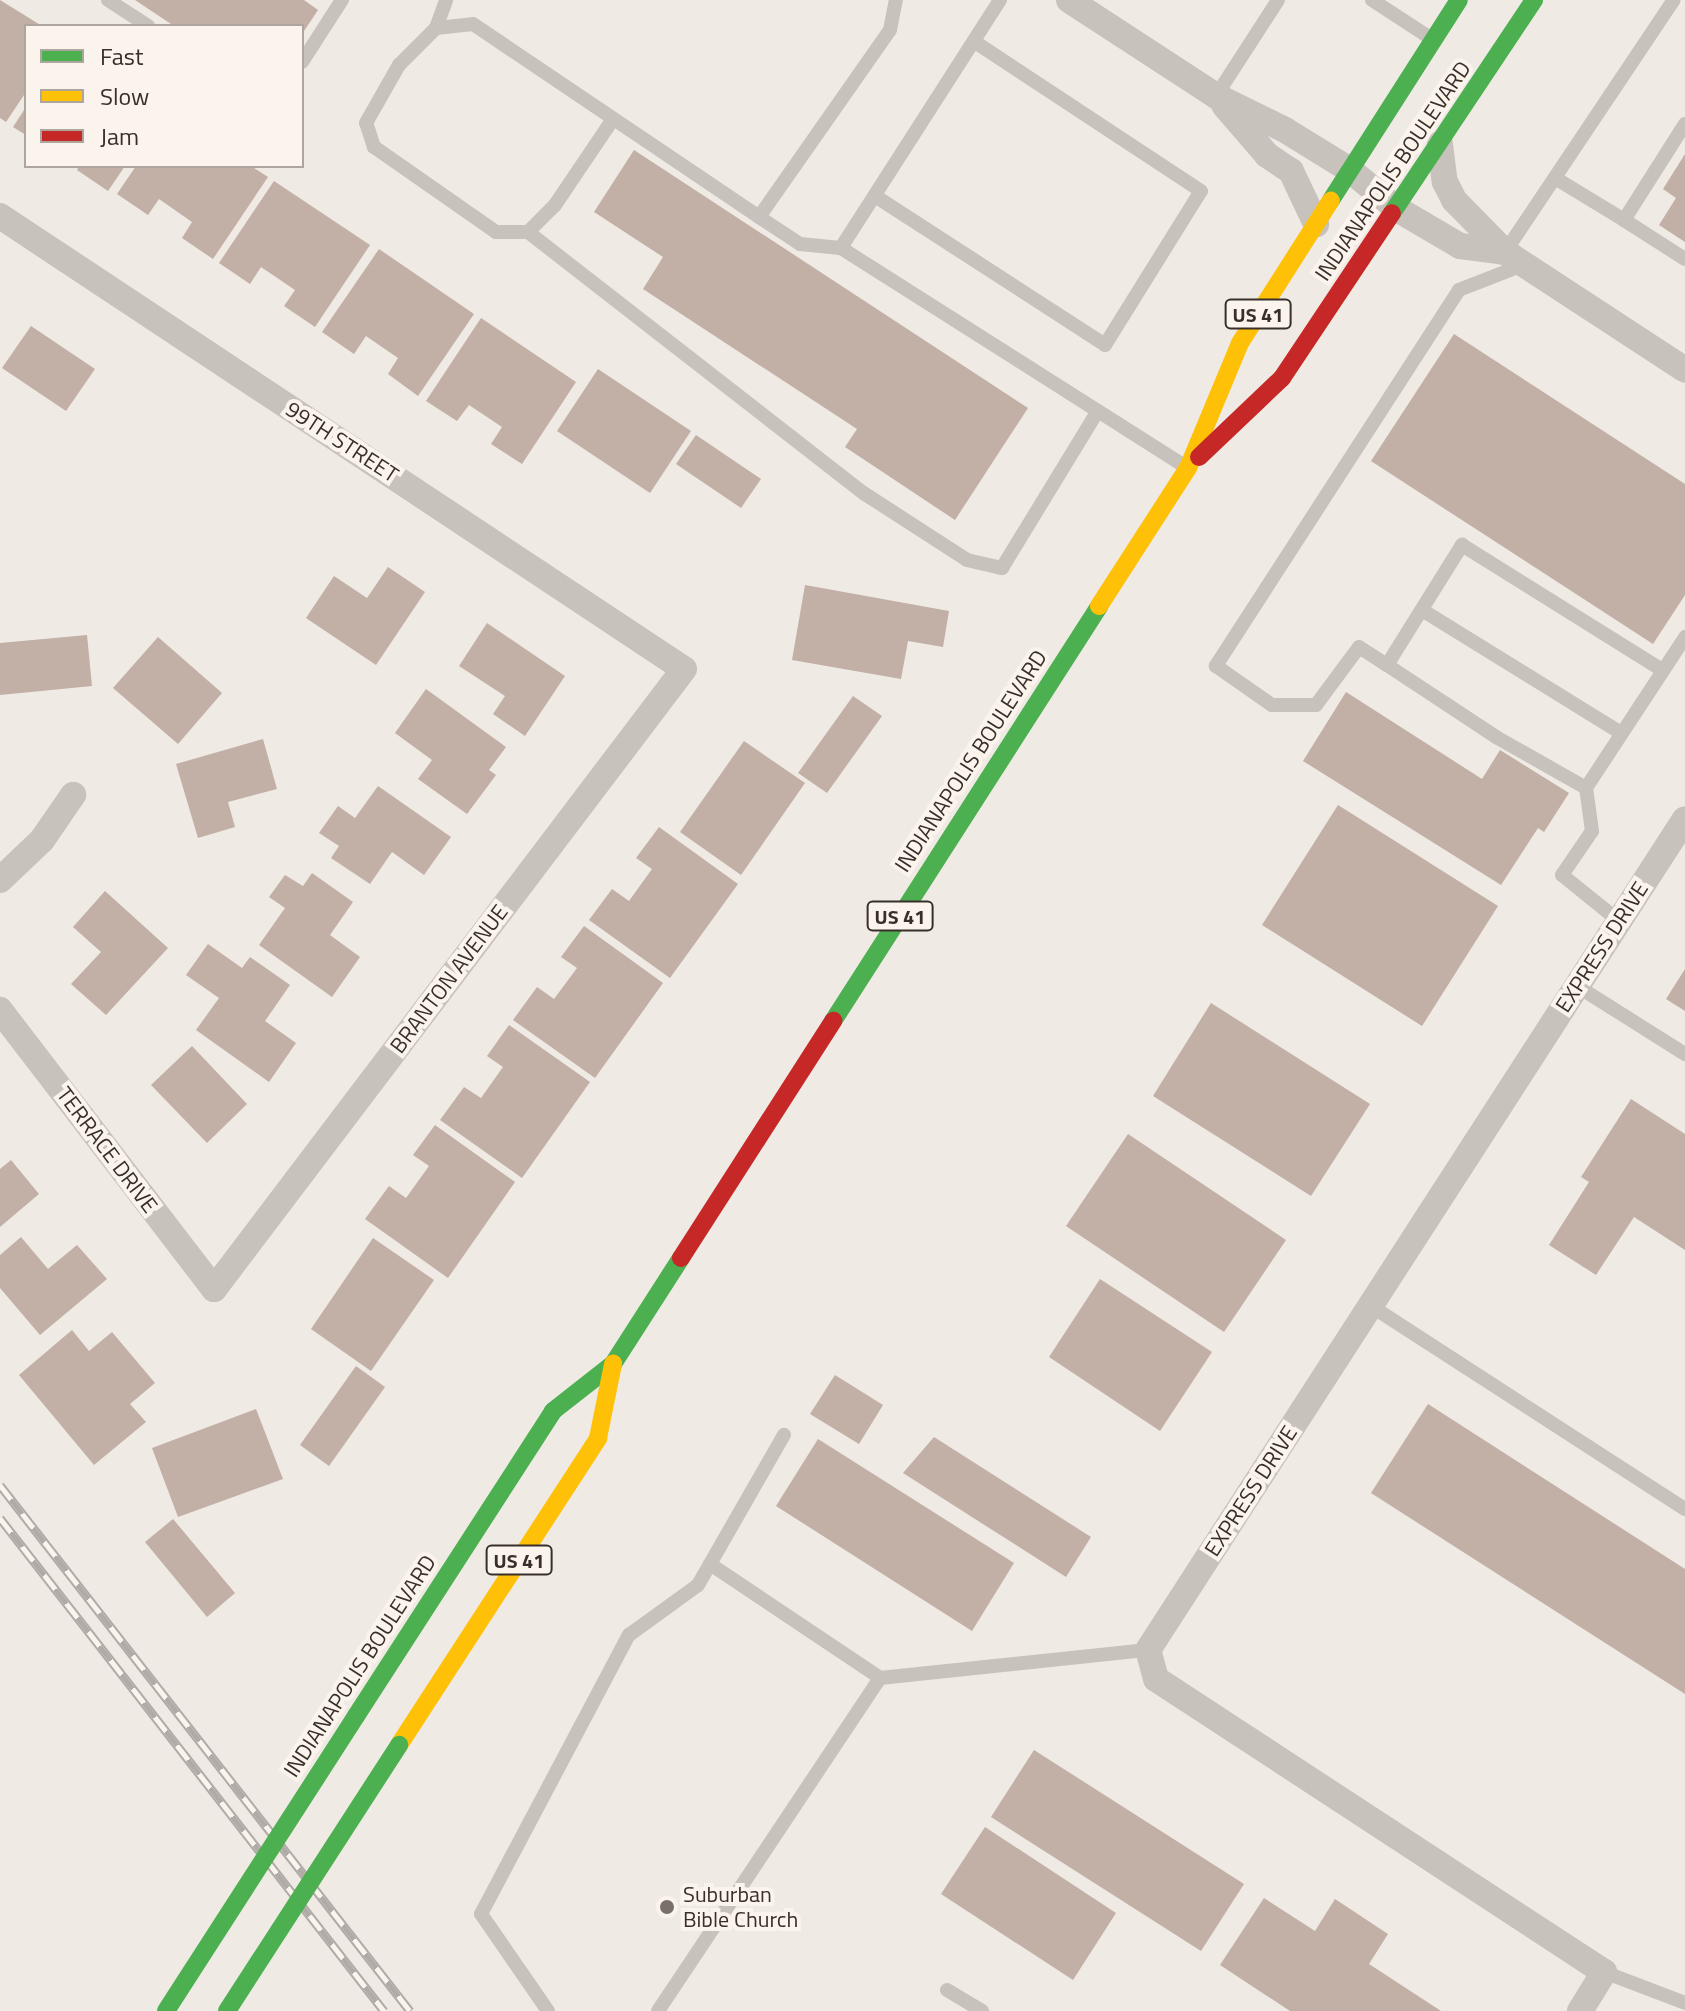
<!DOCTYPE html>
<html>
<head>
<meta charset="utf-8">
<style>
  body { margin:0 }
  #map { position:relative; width:1685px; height:2011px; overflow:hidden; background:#efeae4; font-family:"Titillium Web",sans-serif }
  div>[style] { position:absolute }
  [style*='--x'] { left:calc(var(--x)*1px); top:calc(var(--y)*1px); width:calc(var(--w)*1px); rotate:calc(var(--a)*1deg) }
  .building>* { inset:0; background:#c2afa6 }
  .lane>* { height:14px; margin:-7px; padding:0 7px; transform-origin:7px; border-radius:7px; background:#c8c2bd }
  .street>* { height:26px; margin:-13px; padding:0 13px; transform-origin:13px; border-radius:13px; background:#c8c2bd }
  .fast>* { height:18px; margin:-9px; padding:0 9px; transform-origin:9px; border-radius:9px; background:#4caf50 }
  .slow>* { height:18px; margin:-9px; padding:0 9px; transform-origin:9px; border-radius:9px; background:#ffc107 }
  .jam>* { height:18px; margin:-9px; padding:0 9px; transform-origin:9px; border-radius:9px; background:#c62828 }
  .rail>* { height:9px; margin-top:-4.5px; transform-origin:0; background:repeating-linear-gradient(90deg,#faf4ec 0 18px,#b0aba7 0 36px); box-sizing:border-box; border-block:2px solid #b0aba7 }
  .fast-bridge>* { height:18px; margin:-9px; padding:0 9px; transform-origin:9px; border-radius:9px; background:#4caf50 }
  .dots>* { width:22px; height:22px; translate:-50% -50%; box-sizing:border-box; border:4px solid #faf4ec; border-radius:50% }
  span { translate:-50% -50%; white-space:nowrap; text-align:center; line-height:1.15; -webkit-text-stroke:8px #faf4ec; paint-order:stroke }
  .shield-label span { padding:2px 6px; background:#faf4ec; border:2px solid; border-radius:6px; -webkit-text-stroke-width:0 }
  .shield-label { font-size:20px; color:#392f2a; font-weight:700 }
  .street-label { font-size:22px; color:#392f2a }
  .poi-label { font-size:22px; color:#392f2a }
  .left { translate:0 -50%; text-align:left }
  .legend { position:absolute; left:24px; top:24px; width:280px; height:144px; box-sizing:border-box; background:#faf4ec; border:2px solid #ada59e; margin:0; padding:10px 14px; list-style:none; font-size:24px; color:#392f2a }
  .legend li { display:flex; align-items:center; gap:16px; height:40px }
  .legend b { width:40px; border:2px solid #ada59e }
</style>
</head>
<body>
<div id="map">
  <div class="building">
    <div style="clip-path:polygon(0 0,42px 26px,26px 26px,26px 92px,6px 122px,0 118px)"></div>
    <div style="clip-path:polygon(135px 0,304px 0,318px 10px,302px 34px,302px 26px,174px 26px)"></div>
    <div style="clip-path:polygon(26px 107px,26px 135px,13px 127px)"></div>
    <div style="clip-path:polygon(634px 150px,1028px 408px,955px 520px,845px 447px,857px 429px,643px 289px,663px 257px,594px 212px)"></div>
    <div style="clip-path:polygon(1685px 154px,1685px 242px,1659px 225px,1676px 198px,1663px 189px)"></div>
    <div style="clip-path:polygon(79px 166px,125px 166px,108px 191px,77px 170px)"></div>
    <div style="clip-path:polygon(136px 166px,251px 166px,268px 177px,213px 259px,182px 238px,192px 222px,159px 199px,148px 215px,117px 194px)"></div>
    <div style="clip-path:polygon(274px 181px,370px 245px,315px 327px,284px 306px,295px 290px,261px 267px,250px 284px,219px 263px)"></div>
    <div style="clip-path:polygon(379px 249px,474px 314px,418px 396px,388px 374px,398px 358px,366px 336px,354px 354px,322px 332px)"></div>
    <div style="clip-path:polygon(481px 318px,576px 382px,522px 464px,491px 444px,502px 427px,469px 405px,457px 421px,426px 401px)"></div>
    <div style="clip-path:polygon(31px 326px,95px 369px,66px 411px,2px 368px)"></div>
    <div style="clip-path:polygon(1454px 334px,1685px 484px,1685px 595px,1653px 644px,1371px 461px)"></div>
    <div style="clip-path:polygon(598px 369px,691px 431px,650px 493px,557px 431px)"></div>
    <div style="clip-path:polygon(696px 435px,761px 479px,741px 508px,676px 464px)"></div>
    <div style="clip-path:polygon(388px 567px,425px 592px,376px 665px,306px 618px,334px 576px,367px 598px)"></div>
    <div style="clip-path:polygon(805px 585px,949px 611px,943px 647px,908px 641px,901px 679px,792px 660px)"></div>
    <div style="clip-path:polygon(487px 623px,565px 676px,525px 736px,493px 714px,505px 696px,459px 666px)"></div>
    <div style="clip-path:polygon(87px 635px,92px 686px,0 695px,0 643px)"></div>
    <div style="clip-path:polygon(158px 637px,222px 693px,178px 744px,113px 688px)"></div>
    <div style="clip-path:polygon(426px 689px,506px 747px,489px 770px,496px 775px,467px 814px,418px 779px,432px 760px,395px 733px)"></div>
    <div style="clip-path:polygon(1346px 692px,1482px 779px,1500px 750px,1569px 793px,1544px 832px,1538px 828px,1501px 885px,1303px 761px)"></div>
    <div style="clip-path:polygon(853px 696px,882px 716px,827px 793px,798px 773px)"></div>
    <div style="clip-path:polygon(263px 739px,277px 789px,228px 802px,235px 827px,198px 838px,176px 764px)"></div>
    <div style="clip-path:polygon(744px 741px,805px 783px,741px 875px,680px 832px)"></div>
    <div style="clip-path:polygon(378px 786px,451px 837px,424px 875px,392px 852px,370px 884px,331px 858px,339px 846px,319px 833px,338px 806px,355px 818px)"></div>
    <div style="clip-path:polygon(1338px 805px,1498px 906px,1422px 1026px,1262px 925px)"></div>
    <div style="clip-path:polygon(659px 827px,738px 884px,670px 978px,589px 920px,612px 889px,629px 901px,652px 869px,636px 858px)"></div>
    <div style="clip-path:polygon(312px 873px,353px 902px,330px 935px,360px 957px,332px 997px,259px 945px,285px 908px,269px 897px,285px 875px,303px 886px)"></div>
    <div style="clip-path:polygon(105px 891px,168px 948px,106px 1015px,71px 984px,101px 952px,73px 927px)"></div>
    <div style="clip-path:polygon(584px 926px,663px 983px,595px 1078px,513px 1020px,537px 987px,554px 999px,577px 968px,561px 957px)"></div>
    <div style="clip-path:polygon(208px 944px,242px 968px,250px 957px,290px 985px,265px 1021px,296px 1043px,269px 1082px,196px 1030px,219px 998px,186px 975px)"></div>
    <div style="clip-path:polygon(1685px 969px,1685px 1011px,1666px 999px)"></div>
    <div style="clip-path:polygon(1211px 1003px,1370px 1104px,1311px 1196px,1153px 1096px)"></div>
    <div style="clip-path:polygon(509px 1025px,590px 1082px,522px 1178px,440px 1120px,464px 1087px,481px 1098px,503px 1067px,487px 1056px)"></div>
    <div style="clip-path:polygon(192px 1046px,247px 1104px,207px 1143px,151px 1085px)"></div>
    <div style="clip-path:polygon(1631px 1099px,1685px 1134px,1685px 1250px,1634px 1217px,1596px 1275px,1549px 1245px,1589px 1182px,1581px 1177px)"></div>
    <div style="clip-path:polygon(435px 1125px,515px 1182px,448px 1278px,365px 1219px,389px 1186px,406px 1198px,429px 1166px,413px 1155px)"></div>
    <div style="clip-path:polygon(1128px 1134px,1286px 1240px,1224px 1332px,1066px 1226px)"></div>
    <div style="clip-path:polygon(11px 1160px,39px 1194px,0 1227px,0 1169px)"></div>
    <div style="clip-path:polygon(21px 1237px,48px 1269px,77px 1245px,107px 1279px,40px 1335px,0 1288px,0 1255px)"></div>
    <div style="clip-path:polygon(373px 1238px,434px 1280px,371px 1371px,311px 1329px)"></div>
    <div style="clip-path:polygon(1100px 1279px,1212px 1352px,1160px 1431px,1049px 1357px)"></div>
    <div style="clip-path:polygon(72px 1330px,89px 1351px,112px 1332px,155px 1383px,130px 1404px,146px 1422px,94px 1465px,19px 1375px)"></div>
    <div style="clip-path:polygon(356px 1366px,385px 1387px,329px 1466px,300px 1445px)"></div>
    <div style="clip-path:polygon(835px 1375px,883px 1405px,859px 1444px,810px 1414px)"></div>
    <div style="clip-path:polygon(1428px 1404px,1685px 1569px,1685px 1694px,1371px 1493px)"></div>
    <div style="clip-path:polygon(256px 1409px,283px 1479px,178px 1517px,152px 1448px)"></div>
    <div style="clip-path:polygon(934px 1437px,1091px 1537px,1066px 1577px,903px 1473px)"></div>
    <div style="clip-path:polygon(818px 1439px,1014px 1563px,972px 1631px,776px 1506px)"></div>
    <div style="clip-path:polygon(173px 1519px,235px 1593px,207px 1617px,145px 1542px)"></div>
    <div style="clip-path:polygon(1034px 1750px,1244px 1884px,1201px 1951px,991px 1817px)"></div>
    <div style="clip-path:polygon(985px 1827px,1116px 1913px,1073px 1980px,941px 1894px)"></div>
    <div style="clip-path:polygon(1264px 1898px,1315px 1931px,1335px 1899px,1388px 1934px,1369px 1964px,1441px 2011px,1290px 2011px,1220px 1965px)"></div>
  </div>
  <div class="lane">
    <div style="--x:108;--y:0;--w:48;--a:33"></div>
    <div style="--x:1000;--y:0;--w:295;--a:122.7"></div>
    <div style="--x:841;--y:248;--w:405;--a:32.4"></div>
    <div style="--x:1372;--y:0;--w:68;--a:33"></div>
    <div style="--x:436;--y:28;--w:30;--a:-70"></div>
    <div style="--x:302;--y:62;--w:74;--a:-57.2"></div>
    <div style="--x:1216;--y:96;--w:114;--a:-57.1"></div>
    <div style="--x:613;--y:119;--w:104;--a:124"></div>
    <div style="--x:555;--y:205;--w:38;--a:135"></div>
    <div style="--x:528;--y:232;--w:32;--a:180"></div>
    <div style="--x:496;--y:232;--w:149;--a:-145.1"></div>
    <div style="--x:374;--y:147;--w:25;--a:-108"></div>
    <div style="--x:366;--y:123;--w:67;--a:-60.4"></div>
    <div style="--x:399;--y:65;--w:52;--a:-45"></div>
    <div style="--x:436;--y:28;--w:37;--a:-6"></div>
    <div style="--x:473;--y:24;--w:345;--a:34"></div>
    <div style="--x:759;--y:217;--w:49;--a:33.4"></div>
    <div style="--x:800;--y:244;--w:41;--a:5.6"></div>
    <div style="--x:1555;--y:178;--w:81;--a:31.3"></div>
    <div style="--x:1624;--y:220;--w:114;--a:-57.6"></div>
    <div style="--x:875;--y:196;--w:274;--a:32.9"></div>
    <div style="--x:1105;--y:345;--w:181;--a:-58.1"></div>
    <div style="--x:1201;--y:191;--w:271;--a:-146.6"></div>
    <div style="--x:759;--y:217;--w:228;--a:-55"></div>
    <div style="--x:890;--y:30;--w:31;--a:-79"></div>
    <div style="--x:1624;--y:220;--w:72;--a:32.6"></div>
    <div style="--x:528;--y:232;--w:427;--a:37.9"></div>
    <div style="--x:865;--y:494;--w:121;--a:32.9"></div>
    <div style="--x:967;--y:560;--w:36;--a:13"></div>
    <div style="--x:1002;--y:568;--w:184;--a:-58.6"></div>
    <div style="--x:1505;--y:252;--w:303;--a:-56.2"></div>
    <div style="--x:1523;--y:265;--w:69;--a:158.7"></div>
    <div style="--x:1459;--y:290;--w:448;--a:122.9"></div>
    <div style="--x:1216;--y:666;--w:68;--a:34.9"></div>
    <div style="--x:1272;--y:705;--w:44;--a:0"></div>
    <div style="--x:1316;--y:705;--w:72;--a:-53.4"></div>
    <div style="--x:1359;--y:647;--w:33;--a:33"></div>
    <div style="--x:1387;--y:665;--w:142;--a:-58"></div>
    <div style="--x:1462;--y:545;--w:236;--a:32"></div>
    <div style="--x:1422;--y:610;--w:234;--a:31.7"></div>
    <div style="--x:1387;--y:665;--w:131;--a:33.4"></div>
    <div style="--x:1496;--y:737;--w:103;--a:29.5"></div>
    <div style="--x:1619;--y:921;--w:73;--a:-141.1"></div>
    <div style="--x:1562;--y:875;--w:53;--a:-55.7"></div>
    <div style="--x:1592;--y:831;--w:43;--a:-97.9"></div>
    <div style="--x:1586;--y:788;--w:181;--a:-56.7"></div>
    <div style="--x:1577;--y:986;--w:128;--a:32.2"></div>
    <div style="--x:1371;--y:1306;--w:374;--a:32.9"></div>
    <div style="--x:710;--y:1564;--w:205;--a:33.8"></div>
    <div style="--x:1604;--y:1972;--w:87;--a:20.9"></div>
    <div style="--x:947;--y:1990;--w:41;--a:31"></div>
    <div style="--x:548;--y:2011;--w:118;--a:-124.6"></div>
    <div style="--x:481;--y:1914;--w:316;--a:-62.1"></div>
    <div style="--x:629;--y:1635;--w:85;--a:-35.9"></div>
    <div style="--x:698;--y:1585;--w:173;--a:-60.2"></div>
    <div style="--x:658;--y:2011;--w:400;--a:-56.3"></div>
    <div style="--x:880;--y:1678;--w:269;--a:-6"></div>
  </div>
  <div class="street">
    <div style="--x:1069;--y:0;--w:176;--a:33.1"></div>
    <div style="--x:1216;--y:96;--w:77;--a:26.2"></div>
    <div style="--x:1285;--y:130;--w:76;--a:31.6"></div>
    <div style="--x:1350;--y:170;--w:61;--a:39.7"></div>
    <div style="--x:1397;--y:209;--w:73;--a:30.4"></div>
    <div style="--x:1460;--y:246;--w:45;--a:7.6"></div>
    <div style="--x:1224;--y:105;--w:66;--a:49.3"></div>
    <div style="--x:1267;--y:155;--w:29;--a:34"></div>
    <div style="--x:1291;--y:171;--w:59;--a:64.7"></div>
    <div style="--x:1440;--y:144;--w:38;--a:83"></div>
    <div style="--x:1445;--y:182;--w:20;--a:63"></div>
    <div style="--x:1454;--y:200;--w:73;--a:45.6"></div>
    <div style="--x:1505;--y:252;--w:215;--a:33.2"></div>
    <div style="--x:0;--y:216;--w:820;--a:33.52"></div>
    <div style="--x:684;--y:669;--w:778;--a:127.16"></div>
    <div style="--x:214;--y:1289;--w:352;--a:-127.5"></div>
    <div style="--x:0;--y:880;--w:58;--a:-43.6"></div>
    <div style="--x:42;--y:840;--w:55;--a:-55.4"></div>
    <div style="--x:1580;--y:2011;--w:46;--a:-58.4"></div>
    <div style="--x:1604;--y:1972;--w:535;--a:-146.81"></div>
    <div style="--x:1156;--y:1679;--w:30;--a:-105"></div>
    <div style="--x:1148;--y:1650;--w:989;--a:-57.13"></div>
  </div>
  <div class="fast">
    <div style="--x:1331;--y:200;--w:237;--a:-57.4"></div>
    <div style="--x:1392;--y:213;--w:256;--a:-56.3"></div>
    <div style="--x:833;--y:1021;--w:493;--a:-57.3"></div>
    <div style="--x:356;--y:1716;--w:363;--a:-57.1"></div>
    <div style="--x:553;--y:1411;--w:76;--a:-38.1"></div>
    <div style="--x:613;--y:1364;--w:126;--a:-57.3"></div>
  </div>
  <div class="slow">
    <div style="--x:1099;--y:606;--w:164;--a:-57.2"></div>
    <div style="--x:1188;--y:468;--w:135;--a:-67.4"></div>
    <div style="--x:1240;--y:343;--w:169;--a:-57.5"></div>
    <div style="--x:399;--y:1745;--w:366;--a:-57"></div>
    <div style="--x:598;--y:1438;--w:76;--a:-78.5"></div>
  </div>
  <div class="jam">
    <div style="--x:1199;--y:457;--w:115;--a:-43.6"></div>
    <div style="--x:1282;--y:378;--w:198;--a:-56.3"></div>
    <div style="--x:681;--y:1258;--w:282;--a:-57.3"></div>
  </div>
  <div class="rail">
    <div style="--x:0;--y:1485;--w:667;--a:52.06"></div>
    <div style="--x:0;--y:1518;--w:625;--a:52.08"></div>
  </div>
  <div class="fast-bridge">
    <div style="--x:166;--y:2011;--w:351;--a:-57.2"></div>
    <div style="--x:227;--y:2011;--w:317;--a:-57.1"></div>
  </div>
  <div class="dots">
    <div style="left:667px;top:1907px;background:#79706b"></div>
  </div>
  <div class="shield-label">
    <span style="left:1258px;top:314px">US 41</span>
    <span style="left:900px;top:916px">US 41</span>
    <span style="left:519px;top:1560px">US 41</span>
  </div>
  <div class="street-label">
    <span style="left:1393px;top:171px;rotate:-56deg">INDIANAPOLIS BOULEVARD</span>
    <span style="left:342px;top:442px;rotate:33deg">99TH STREET</span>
    <span style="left:971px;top:761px;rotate:-57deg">INDIANAPOLIS BOULEVARD</span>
    <span style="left:1602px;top:947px;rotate:-57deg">EXPRESS DRIVE</span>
    <span style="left:449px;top:979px;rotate:-53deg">BRANTON AVENUE</span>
    <span style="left:107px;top:1150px;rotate:53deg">TERRACE DRIVE</span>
    <span style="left:1251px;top:1491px;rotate:-57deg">EXPRESS DRIVE</span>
    <span style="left:360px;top:1666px;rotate:-57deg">INDIANAPOLIS BOULEVARD</span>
  </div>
  <div class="poi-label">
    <span class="left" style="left:683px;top:1907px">Suburban<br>Bible Church</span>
  </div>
  <ul class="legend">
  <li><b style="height:10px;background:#4caf50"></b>Fast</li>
  <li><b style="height:10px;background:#ffc107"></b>Slow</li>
  <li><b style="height:10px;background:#c62828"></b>Jam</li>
  </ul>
</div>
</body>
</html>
